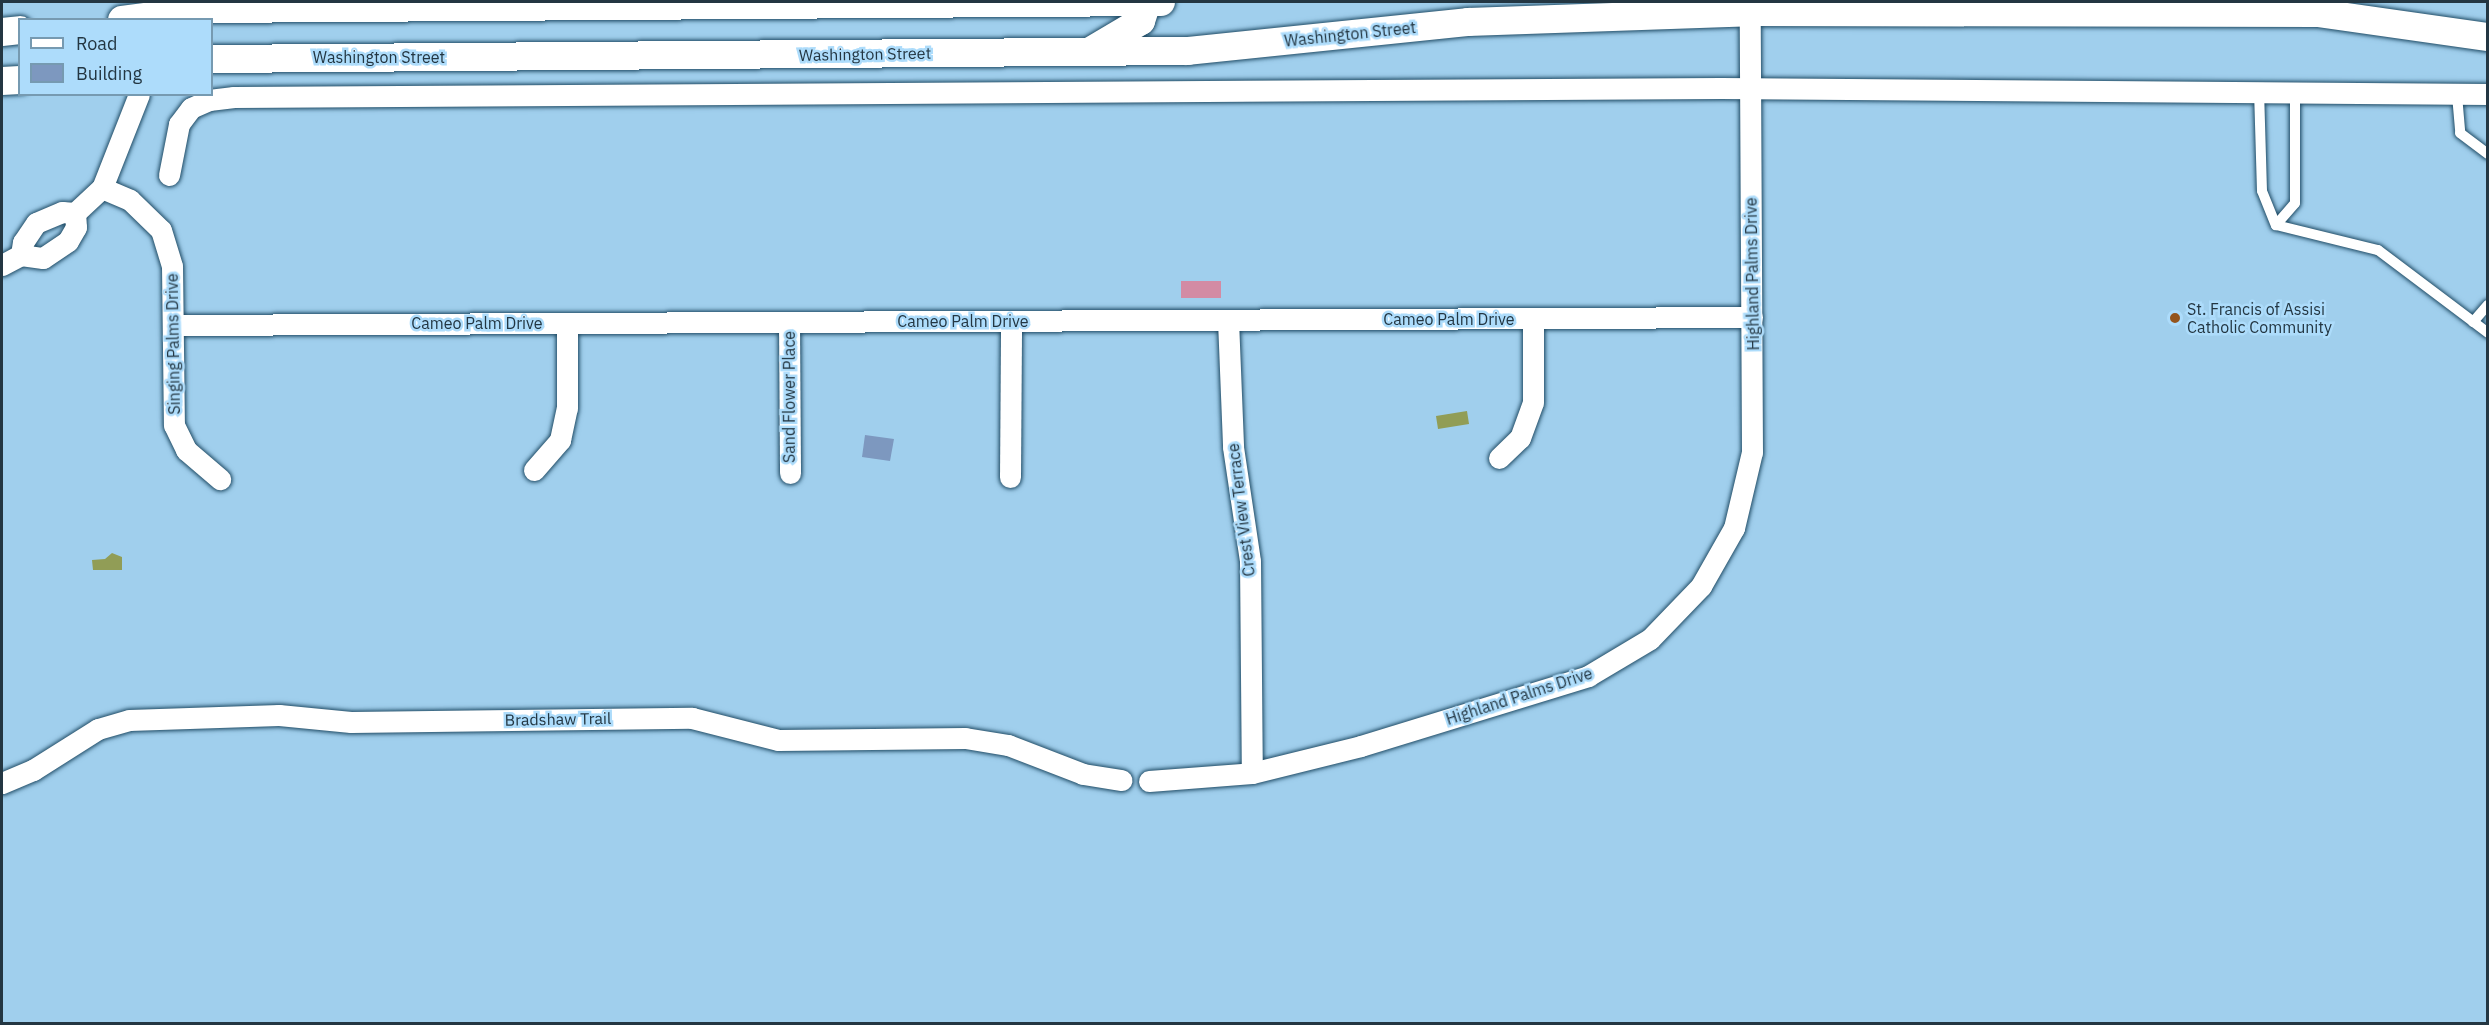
<!DOCTYPE html>
<html>
<head>
<meta charset="utf-8">
<style>
  body { margin:0 }
  #map { position:relative; width:2489px; height:1025px; overflow:hidden; background:#a0cfed; font-family:"IBM Plex Sans",sans-serif }
  div>[style] { position:absolute }
  [style*='--x'] { left:calc(var(--x)*1px); top:calc(var(--y)*1px); width:calc(var(--w)*1px); rotate:calc(var(--a)*1deg) }
  .green>* { inset:0; background:#d38ba4 }
  .water>* { inset:0; background:#919d56 }
  .building>* { inset:0; background:#7d98bf }
  .roads { filter:drop-shadow(0 0 2px #204c66) drop-shadow(0 0 2px #204c66) }
  .service>* { height:10px; margin:-5px; padding:0 5px; transform-origin:5px; border-radius:5px; background:#fff }
  .minor>* { height:21px; margin:-10.5px; padding:0 10.5px; transform-origin:10.5px; border-radius:10.5px; background:#fff }
  .secondary>* { height:28px; margin:-14px; padding:0 14px; transform-origin:14px; border-radius:14px; background:#fff }
  .dots>* { width:16px; height:16px; translate:-50% -50%; box-sizing:border-box; border:3px solid #addcfb; border-radius:50% }
  span { translate:-50% -50%; white-space:nowrap; text-align:center; line-height:1.15; -webkit-text-stroke:5px #addcfb; paint-order:stroke }
  .street-label { font-size:16px; color:#233642 }
  .poi-label { font-size:16px; color:#233642 }
  .left { translate:0 -50%; text-align:left }
  .frame { position:absolute; inset:0; border:3px solid #233642; pointer-events:none }
  .legend { position:absolute; left:18px; top:18px; width:195px; height:78px; box-sizing:border-box; background:#addcfb; border:2px solid #769ab1; margin:0; padding:8px 10px; list-style:none; font-size:18px; color:#233642 }
  .legend li { display:flex; align-items:center; gap:12px; height:30px }
  .legend b { width:30px; border:2px solid #769ab1 }
</style>
</head>
<body>
<div id="map">
  <div class="green">
    <div style="clip-path:polygon(1181px 281px,1221px 281px,1221px 298px,1181px 298px)"></div>
  </div>
  <div class="water">
    <div style="clip-path:polygon(1467px 411px,1469px 424px,1438px 429px,1436px 416px)"></div>
    <div style="clip-path:polygon(112px 553px,122px 557px,122px 570px,93px 570px,92px 560px,105px 559px)"></div>
  </div>
  <div class="building">
    <div style="clip-path:polygon(865px 435px,894px 439px,890px 461px,862px 457px)"></div>
  </div>
  <div class="roads">
    <div class="service">
      <div style="--x:2259;--y:90;--w:101;--a:88.3"></div>
      <div style="--x:2262;--y:191;--w:37;--a:68"></div>
      <div style="--x:2457;--y:95;--w:38;--a:85"></div>
      <div style="--x:2460;--y:133;--w:35;--a:37"></div>
      <div style="--x:2276;--y:225;--w:105;--a:13.8"></div>
      <div style="--x:2378;--y:250;--w:138;--a:37"></div>
      <div style="--x:2276;--y:225;--w:29;--a:-49"></div>
      <div style="--x:2295;--y:203;--w:112;--a:-90"></div>
      <div style="--x:2473;--y:322;--w:23;--a:-49"></div>
    </div>
    <div class="minor">
      <div style="--x:169;--y:175;--w:52;--a:-78.9"></div>
      <div style="--x:179;--y:124;--w:20;--a:-53"></div>
      <div style="--x:191;--y:108;--w:20;--a:-24"></div>
      <div style="--x:209;--y:100;--w:25;--a:-7"></div>
      <div style="--x:234;--y:97;--w:1487;--a:-0.35"></div>
      <div style="--x:1721;--y:88;--w:767;--a:0.45"></div>
      <div style="--x:102;--y:188;--w:30;--a:23"></div>
      <div style="--x:130;--y:200;--w:43;--a:44.1"></div>
      <div style="--x:161;--y:230;--w:38;--a:73"></div>
      <div style="--x:172;--y:266;--w:159;--a:89.3"></div>
      <div style="--x:174;--y:425;--w:28;--a:64"></div>
      <div style="--x:186;--y:450;--w:45;--a:40.5"></div>
      <div style="--x:75;--y:213;--w:13;--a:-176"></div>
      <div style="--x:62;--y:212;--w:28;--a:157"></div>
      <div style="--x:36;--y:223;--w:23;--a:124"></div>
      <div style="--x:23;--y:242;--w:13;--a:99"></div>
      <div style="--x:21;--y:255;--w:22;--a:8"></div>
      <div style="--x:43;--y:258;--w:30;--a:-34"></div>
      <div style="--x:68;--y:241;--w:16;--a:-60"></div>
      <div style="--x:76;--y:227;--w:14;--a:-94"></div>
      <div style="--x:75;--y:213;--w:37;--a:-43"></div>
      <div style="--x:102;--y:188;--w:101;--a:-68.5"></div>
      <div style="--x:2;--y:265;--w:21;--a:-28"></div>
      <div style="--x:1228;--y:320;--w:127;--a:87.7"></div>
      <div style="--x:1233;--y:447;--w:115;--a:81.5"></div>
      <div style="--x:1250;--y:561;--w:212;--a:89.5"></div>
      <div style="--x:789;--y:322;--w:151;--a:89.6"></div>
      <div style="--x:175;--y:325;--w:1577;--a:-0.29"></div>
      <div style="--x:1499;--y:458;--w:29;--a:-44"></div>
      <div style="--x:1520;--y:438;--w:38;--a:-70"></div>
      <div style="--x:1533;--y:402;--w:84;--a:-90"></div>
      <div style="--x:534;--y:470;--w:40;--a:-49"></div>
      <div style="--x:560;--y:440;--w:33;--a:-78"></div>
      <div style="--x:567;--y:408;--w:85;--a:-90"></div>
      <div style="--x:1010;--y:477;--w:156;--a:-89.6"></div>
      <div style="--x:1149;--y:781;--w:103;--a:-4.4"></div>
      <div style="--x:1252;--y:773;--w:112;--a:-13.9"></div>
      <div style="--x:1361;--y:746;--w:238;--a:-17.1"></div>
      <div style="--x:1588;--y:676;--w:72;--a:-30.8"></div>
      <div style="--x:1650;--y:639;--w:74;--a:-46.1"></div>
      <div style="--x:1701;--y:586;--w:67;--a:-60.4"></div>
      <div style="--x:1734;--y:528;--w:78;--a:-76.7"></div>
      <div style="--x:1752;--y:452;--w:450;--a:-90.3"></div>
      <div style="--x:2;--y:783;--w:34;--a:-23"></div>
      <div style="--x:33;--y:770;--w:77;--a:-32.2"></div>
      <div style="--x:98;--y:729;--w:32;--a:-16"></div>
      <div style="--x:129;--y:720;--w:150;--a:-1.9"></div>
      <div style="--x:279;--y:715;--w:72;--a:5.6"></div>
      <div style="--x:351;--y:722;--w:341;--a:-0.7"></div>
      <div style="--x:692;--y:718;--w:89;--a:14.3"></div>
      <div style="--x:778;--y:740;--w:187;--a:-0.6"></div>
      <div style="--x:965;--y:738;--w:44;--a:9.2"></div>
      <div style="--x:1008;--y:745;--w:80;--a:21.1"></div>
      <div style="--x:1083;--y:774;--w:39;--a:9"></div>
    </div>
    <div class="secondary">
      <div style="--x:122;--y:20;--w:84;--a:-7.5"></div>
      <div style="--x:205;--y:9;--w:956;--a:-0.42"></div>
      <div style="--x:2;--y:32;--w:18;--a:-6"></div>
      <div style="--x:1092;--y:50;--w:57;--a:-30.6"></div>
      <div style="--x:1141;--y:21;--w:20;--a:-72"></div>
      <div style="--x:212;--y:59;--w:976;--a:-0.47"></div>
      <div style="--x:1188;--y:51;--w:281;--a:-5.9"></div>
      <div style="--x:1468;--y:22;--w:282;--a:-2"></div>
      <div style="--x:1750;--y:12;--w:569;--a:0.1"></div>
      <div style="--x:2319;--y:13;--w:171;--a:8.1"></div>
      <div style="--x:2;--y:81;--w:18;--a:-3"></div>
    </div>
  </div>
  <div class="dots">
    <div style="left:2175px;top:318px;background:#94541d"></div>
  </div>
  <div class="street-label">
    <span style="left:1350px;top:34px;rotate:-6deg">Washington Street</span>
    <span style="left:865px;top:54px;rotate:-1deg">Washington Street</span>
    <span style="left:379px;top:57px">Washington Street</span>
    <span style="left:1752px;top:274px;rotate:-91deg">Highland Palms Drive</span>
    <span style="left:1449px;top:319px">Cameo Palm Drive</span>
    <span style="left:963px;top:321px">Cameo Palm Drive</span>
    <span style="left:477px;top:323px">Cameo Palm Drive</span>
    <span style="left:173px;top:344px;rotate:-91deg">Singing Palms Drive</span>
    <span style="left:789px;top:397px;rotate:-90deg">Sand Flower Place</span>
    <span style="left:1241px;top:510px;rotate:-97deg">Crest View Terrace</span>
    <span style="left:1519px;top:696px;rotate:-18deg">Highland Palms Drive</span>
    <span style="left:558px;top:719px;rotate:-1deg">Bradshaw Trail</span>
  </div>
  <div class="poi-label">
    <span class="left" style="left:2187px;top:318px">St. Francis of Assisi<br>Catholic Community</span>
  </div>
  <div class="frame"></div>
  <ul class="legend">
  <li><b style="height:8px;background:#fff"></b>Road</li>
  <li><b style="height:16px;background:#7d98bf"></b>Building</li>
  </ul>
</div>
</body>
</html>
